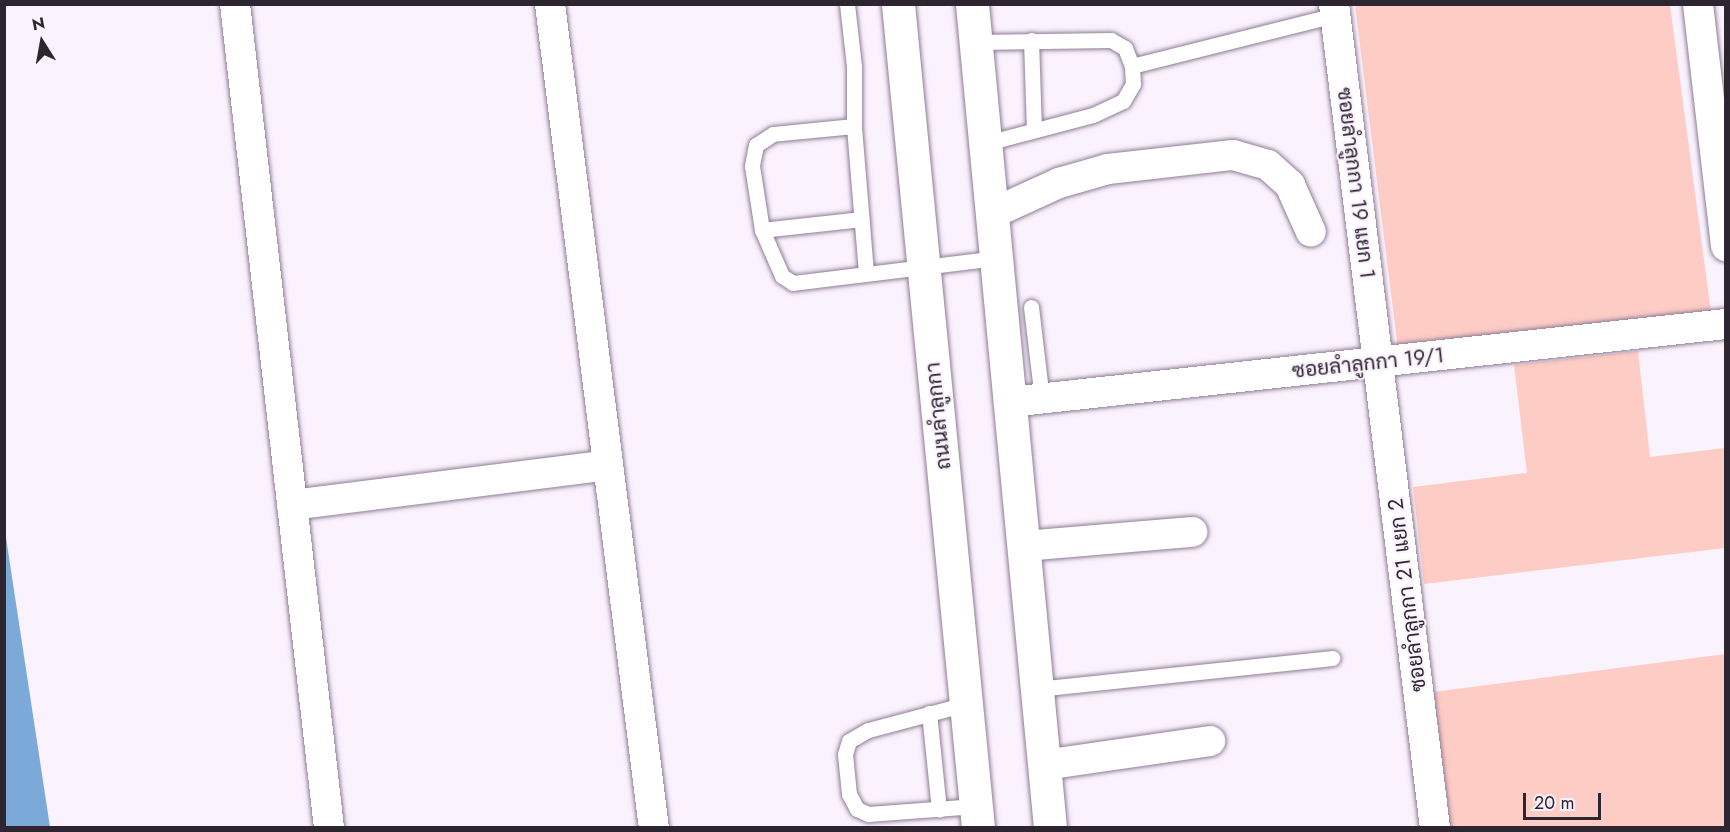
<!DOCTYPE html>
<html>
<head>
<meta charset="utf-8">
<style>
  body { margin:0 }
  #map { position:relative; width:1730px; height:832px; overflow:hidden; background:#faf2fd; font-family:Jost,Sarabun,sans-serif }
  div>[style] { position:absolute }
  [style*='--x'] { left:calc(var(--x)*1px); top:calc(var(--y)*1px); width:calc(var(--w)*1px); rotate:calc(var(--a)*1deg) }
  .green>* { inset:0; background:#fdccc5 }
  .water>* { inset:0; background:#7baad8 }
  .roads { filter:drop-shadow(0 0 2px #8f7c95) drop-shadow(0 0 2px #8f7c95) }
  .service>* { height:15px; margin:-7.5px; padding:0 7.5px; transform-origin:7.5px; border-radius:7.5px; background:#fff }
  .minor>* { height:30px; margin:-15px; padding:0 15px; transform-origin:15px; border-radius:15px; background:#fff }
  .secondary>* { height:33px; margin:-16.5px; padding:0 16.5px; transform-origin:16.5px; border-radius:16.5px; background:#fff }
  span { translate:-50% -50%; white-space:nowrap; text-align:center; line-height:1.15; -webkit-text-stroke:4.5px #faf2fd; paint-order:stroke }
  .street-label { font-size:21px; color:#2d252f }
  .frame { position:absolute; inset:0; border:6px solid #2d252f; pointer-events:none }
  .north { position:absolute; left:12px; top:12px; width:60px; height:60px; -webkit-text-stroke:4px #faf2fd; paint-order:stroke; rotate:349deg; font-size:16px; font-weight:700; line-height:24px; text-align:center; color:#2d252f }
  .north::after { content:''; display:block; margin:auto; width:21px; height:27px; background:#2d252f; clip-path:polygon(50% 0,100% 100%,50% 72%,0 100%) }
  .scale { position:absolute; left:1523px; top:793px; width:78px; height:27px; box-sizing:border-box; border:3px solid #2d252f; border-top:0; padding-left:8px; font-size:18px; line-height:21px; white-space:nowrap; color:#2d252f; -webkit-text-stroke:4px #faf2fd; paint-order:stroke }
</style>
</head>
<body>
<div id="map">
  <div class="green">
    <div style="clip-path:polygon(1355px 5px,1670px 5px,1711px 312px,1398px 349px)"></div>
    <div style="clip-path:polygon(1638px 351px,1650px 457px,1725px 448px,1725px 548px,1424px 584px,1413px 487px,1527px 473px,1514px 365px)"></div>
    <div style="clip-path:polygon(1725px 654px,1725px 827px,1450px 827px,1433px 692px)"></div>
  </div>
  <div class="water">
    <div style="clip-path:polygon(5px 531px,50px 827px,5px 827px)"></div>
  </div>
  <div class="roads">
    <div class="service">
      <div style="--x:847;--y:4;--w:62;--a:83.6"></div>
      <div style="--x:854;--y:66;--w:60;--a:90"></div>
      <div style="--x:1031;--y:40;--w:90;--a:88.1"></div>
      <div style="--x:976;--y:42;--w:135;--a:-0.8"></div>
      <div style="--x:1111;--y:40;--w:16;--a:30"></div>
      <div style="--x:1125;--y:48;--w:19;--a:69"></div>
      <div style="--x:1132;--y:66;--w:18;--a:87"></div>
      <div style="--x:1133;--y:84;--w:20;--a:120"></div>
      <div style="--x:1123;--y:101;--w:33;--a:155"></div>
      <div style="--x:1093;--y:115;--w:111;--a:165.3"></div>
      <div style="--x:1132;--y:66;--w:209;--a:-14.1"></div>
      <div style="--x:762;--y:230;--w:100;--a:-6.3"></div>
      <div style="--x:866;--y:273;--w:147;--a:-94.7"></div>
      <div style="--x:854;--y:126;--w:81;--a:174.4"></div>
      <div style="--x:773;--y:134;--w:20;--a:147"></div>
      <div style="--x:756;--y:145;--w:21;--a:101"></div>
      <div style="--x:752;--y:166;--w:65;--a:81.1"></div>
      <div style="--x:762;--y:230;--w:50;--a:66.5"></div>
      <div style="--x:782;--y:276;--w:13;--a:32"></div>
      <div style="--x:793;--y:283;--w:205;--a:-7"></div>
      <div style="--x:1031;--y:307;--w:93;--a:83.2"></div>
      <div style="--x:1037;--y:689;--w:297;--a:-6"></div>
      <div style="--x:966;--y:704;--w:101;--a:165.1"></div>
      <div style="--x:868;--y:730;--w:22;--a:150"></div>
      <div style="--x:849;--y:741;--w:14;--a:107"></div>
      <div style="--x:845;--y:754;--w:40;--a:84.3"></div>
      <div style="--x:849;--y:794;--w:17;--a:62"></div>
      <div style="--x:857;--y:809;--w:12;--a:24"></div>
      <div style="--x:868;--y:814;--w:108;--a:-4.2"></div>
      <div style="--x:929;--y:713;--w:97;--a:84.1"></div>
    </div>
    <div class="minor">
      <div style="--x:235;--y:4;--w:829;--a:83.49"></div>
      <div style="--x:550;--y:4;--w:831;--a:82.81"></div>
      <div style="--x:1334;--y:4;--w:830;--a:83.01"></div>
      <div style="--x:1698;--y:4;--w:244;--a:83.4"></div>
      <div style="--x:991;--y:214;--w:75;--a:-24.5"></div>
      <div style="--x:1059;--y:183;--w:51;--a:-15.9"></div>
      <div style="--x:1108;--y:169;--w:126;--a:-6.4"></div>
      <div style="--x:1233;--y:155;--w:36;--a:16"></div>
      <div style="--x:1268;--y:165;--w:30;--a:42"></div>
      <div style="--x:1290;--y:185;--w:51;--a:65.9"></div>
      <div style="--x:1010;--y:402;--w:720;--a:-6.22"></div>
      <div style="--x:292;--y:505;--w:318;--a:-7.2"></div>
      <div style="--x:1024;--y:546;--w:169;--a:-4.8"></div>
      <div style="--x:1044;--y:765;--w:168;--a:-8.2"></div>
    </div>
    <div class="secondary">
      <div style="--x:898;--y:4;--w:828;--a:84.45"></div>
      <div style="--x:972;--y:4;--w:828;--a:84.59"></div>
    </div>
  </div>
  <div class="street-label">
    <span style="left:1356px;top:183px;rotate:83deg">ซอยลำลูกกา 19 แยก 1</span>
    <span style="left:1368px;top:363px;rotate:-6deg">ซอยลำลูกกา 19/1</span>
    <span style="left:938px;top:416px;rotate:-96deg">ถนนลำลูกกา</span>
    <span style="left:1407px;top:595px;rotate:-97deg">ซอยลำลูกกา 21 แยก 2</span>
  </div>
  <div class="frame"></div>
  <div class="north">N</div>
  <div class="scale">20 m</div>
</div>
</body>
</html>
